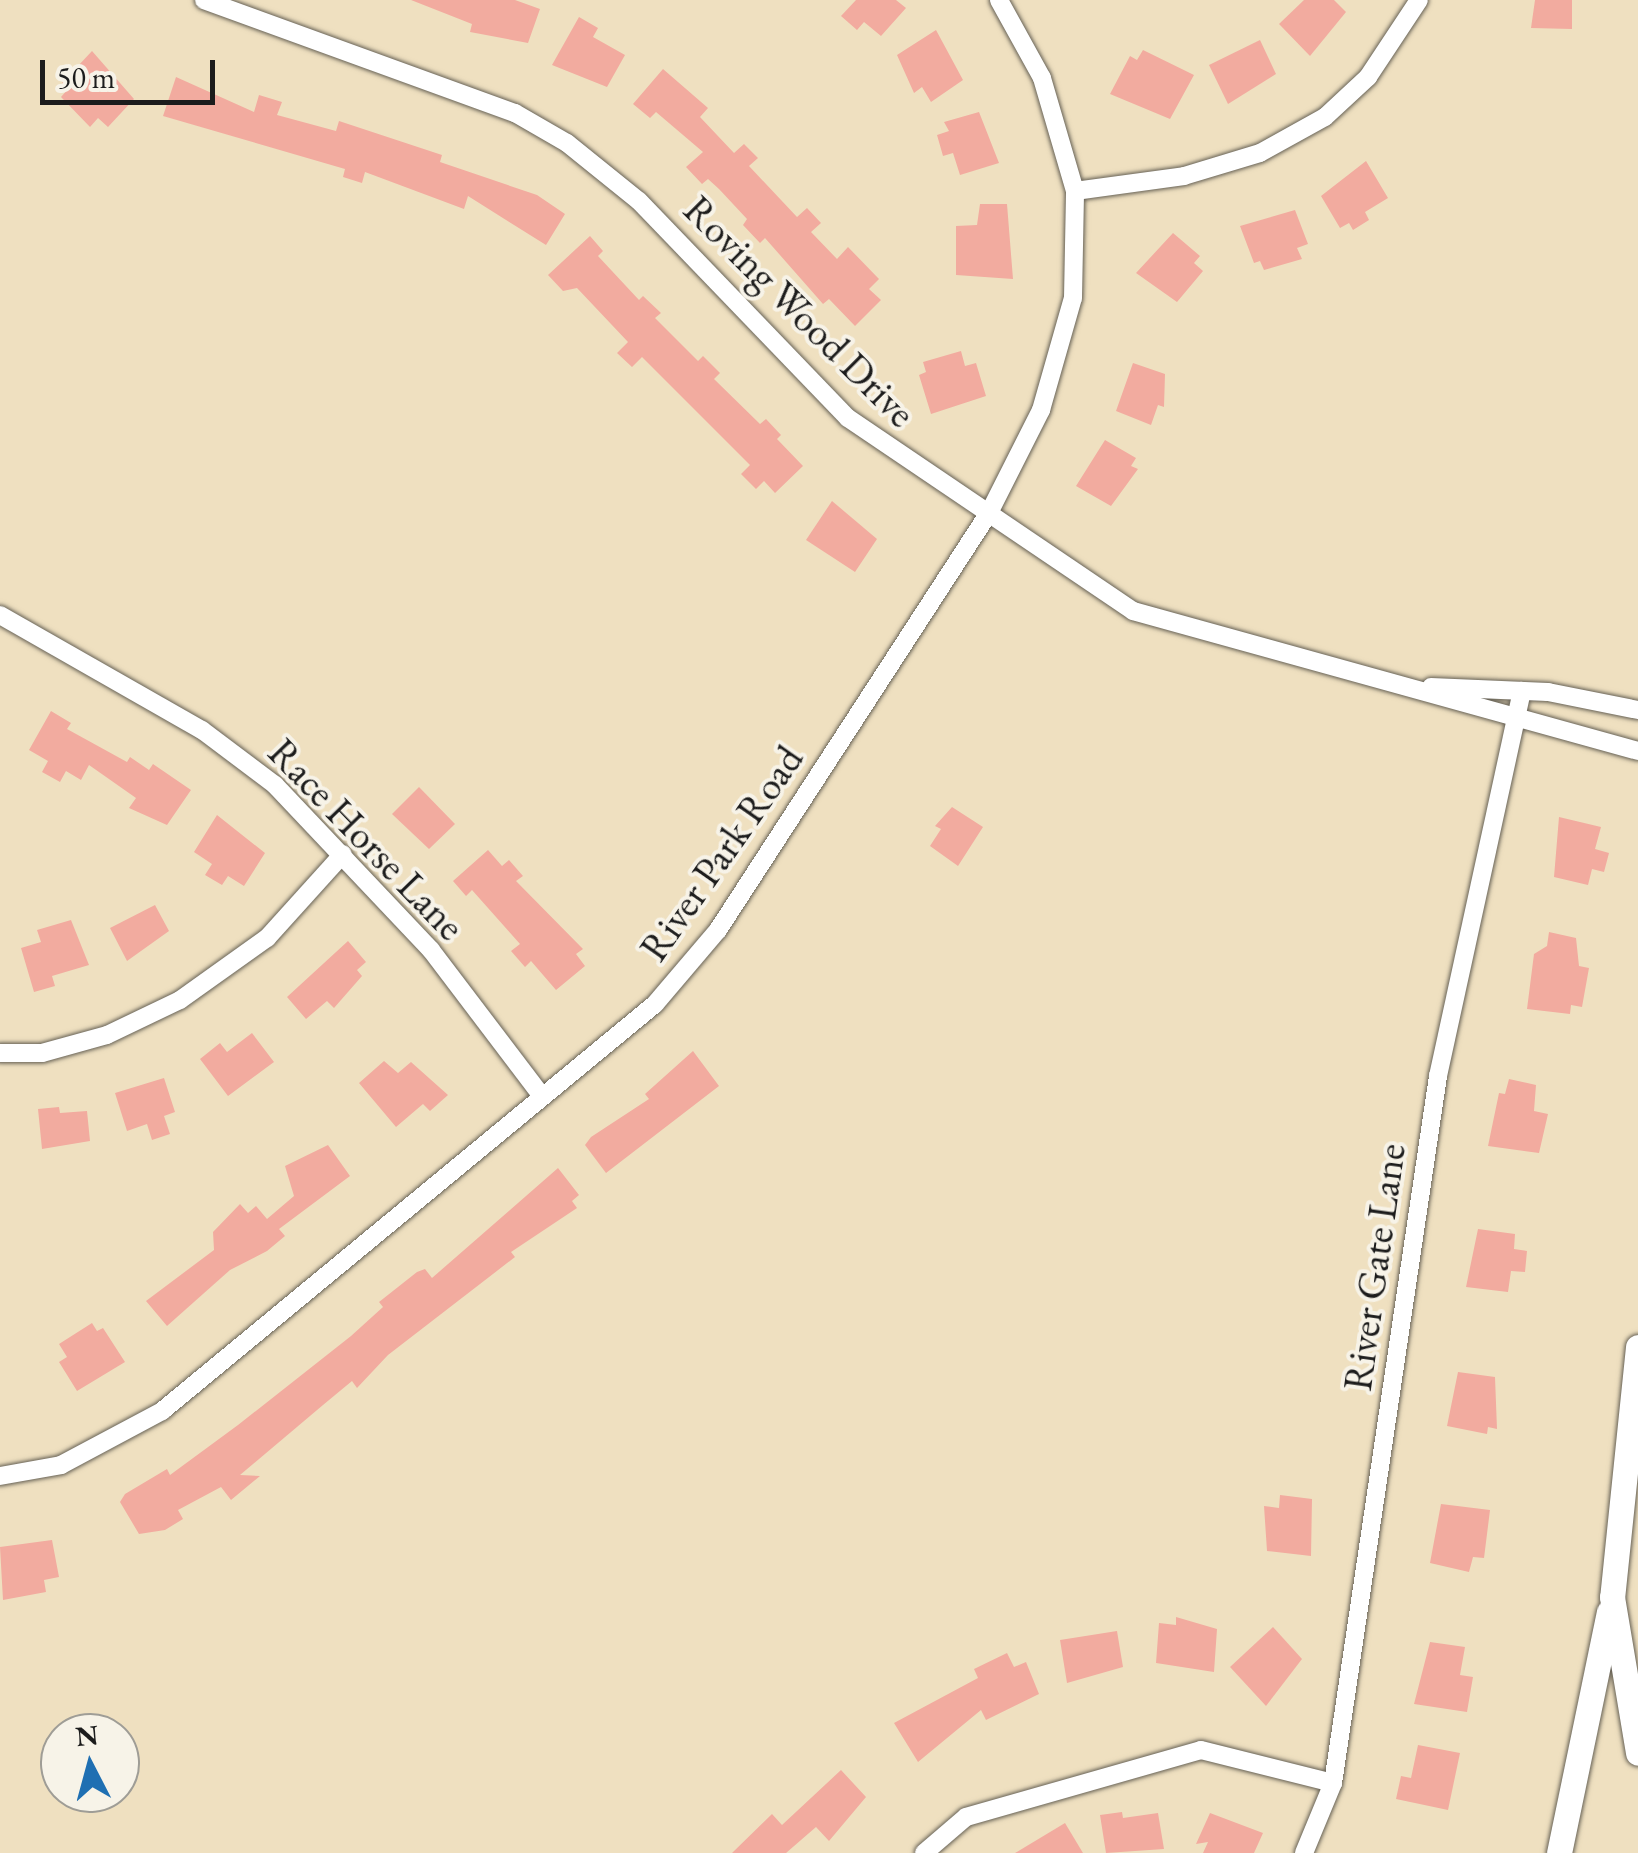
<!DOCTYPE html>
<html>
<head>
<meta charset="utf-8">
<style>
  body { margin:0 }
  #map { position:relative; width:1638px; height:1853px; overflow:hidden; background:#efe0c0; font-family:"EB Garamond",serif }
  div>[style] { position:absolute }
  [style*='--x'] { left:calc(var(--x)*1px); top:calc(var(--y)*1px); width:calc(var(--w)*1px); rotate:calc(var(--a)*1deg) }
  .building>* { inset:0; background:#f2ab9f }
  .roads { filter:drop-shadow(0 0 2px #666155) drop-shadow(0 0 2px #666155) }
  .street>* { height:18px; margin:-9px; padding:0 9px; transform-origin:9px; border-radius:9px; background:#fff }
  .secondary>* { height:25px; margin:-12.5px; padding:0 12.5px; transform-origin:12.5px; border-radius:12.5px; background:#fff }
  span { translate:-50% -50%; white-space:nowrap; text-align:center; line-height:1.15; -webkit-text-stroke:8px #f7f3e8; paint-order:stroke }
  .street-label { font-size:40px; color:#1c1c1c }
  .north { position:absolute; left:40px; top:1713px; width:100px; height:100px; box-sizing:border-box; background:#f7f3e8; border:2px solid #9f9d96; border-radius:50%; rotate:354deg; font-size:28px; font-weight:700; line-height:40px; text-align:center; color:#1c1c1c }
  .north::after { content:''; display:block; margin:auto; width:35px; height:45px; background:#1f6fb2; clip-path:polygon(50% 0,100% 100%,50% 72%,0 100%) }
  .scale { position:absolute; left:40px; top:60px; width:175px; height:45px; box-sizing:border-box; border:5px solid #1c1c1c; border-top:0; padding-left:12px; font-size:30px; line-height:35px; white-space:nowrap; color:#1c1c1c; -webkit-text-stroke:8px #f7f3e8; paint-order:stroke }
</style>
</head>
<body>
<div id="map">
  <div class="building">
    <div style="clip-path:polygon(411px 0,515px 0,540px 9px,528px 43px,470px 32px,472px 24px)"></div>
    <div style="clip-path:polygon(856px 0,896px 0,906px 8px,881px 36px,864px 22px,857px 30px,841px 16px)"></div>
    <div style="clip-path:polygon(1304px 0,1334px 0,1346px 12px,1310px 56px,1279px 24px)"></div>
    <div style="clip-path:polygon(1535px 0,1572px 0,1572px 29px,1531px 28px)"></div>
    <div style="clip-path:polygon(579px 17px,598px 28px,593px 37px,625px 55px,607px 87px,552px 65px)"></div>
    <div style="clip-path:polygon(936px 30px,963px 80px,931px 102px,922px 87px,914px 93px,897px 55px)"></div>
    <div style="clip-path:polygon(1260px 40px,1276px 74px,1228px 104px,1209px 65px)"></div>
    <div style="clip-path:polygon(1143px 50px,1194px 75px,1170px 119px,1110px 94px,1130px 56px,1137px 60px)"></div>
    <div style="clip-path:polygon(92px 51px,134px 99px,108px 127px,98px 118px,90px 127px,61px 97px,68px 89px,62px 83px)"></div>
    <div style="clip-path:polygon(663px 69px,708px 108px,700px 117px,734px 153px,744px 144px,758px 158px,749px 166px,797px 217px,807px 208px,821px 223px,811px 232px,837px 259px,848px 247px,879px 279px,869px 289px,881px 300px,855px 326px,829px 299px,823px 304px,765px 238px,760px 243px,743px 225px,747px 219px,719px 189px,708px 179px,702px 184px,686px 167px,703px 152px,656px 112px,650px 118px,633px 104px)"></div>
    <div style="clip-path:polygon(176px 77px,254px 112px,259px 95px,282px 102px,277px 115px,336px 131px,339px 121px,442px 155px,440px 162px,537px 195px,565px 214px,546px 245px,468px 196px,464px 209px,365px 172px,362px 183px,343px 177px,345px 169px,163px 116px)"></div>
    <div style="clip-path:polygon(979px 112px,999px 163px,960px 175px,953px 153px,943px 156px,937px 135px,949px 131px,944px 122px)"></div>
    <div style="clip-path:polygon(1366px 161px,1388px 198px,1365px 212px,1369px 220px,1353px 230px,1349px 223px,1340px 228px,1321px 196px)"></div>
    <div style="clip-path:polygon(980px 204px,1007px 204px,1013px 279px,956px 275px,956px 226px,977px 225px)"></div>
    <div style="clip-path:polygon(1295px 210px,1308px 244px,1297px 248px,1302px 259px,1264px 270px,1260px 261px,1254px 263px,1240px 226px)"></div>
    <div style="clip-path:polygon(1173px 233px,1200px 256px,1194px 263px,1203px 271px,1177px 302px,1136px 273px)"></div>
    <div style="clip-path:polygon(590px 236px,603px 251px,598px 256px,639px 300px,643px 296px,661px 313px,655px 318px,698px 361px,703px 356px,720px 373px,714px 379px,760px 424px,766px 419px,781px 435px,777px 439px,803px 466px,775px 493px,764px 481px,756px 489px,741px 474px,750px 465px,642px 357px,632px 367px,617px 353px,628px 342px,577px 288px,563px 291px,548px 275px)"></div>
    <div style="clip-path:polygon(961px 351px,965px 366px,976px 363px,986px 396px,931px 414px,919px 375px,926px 372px,923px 362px)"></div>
    <div style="clip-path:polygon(1133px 363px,1165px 374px,1164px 407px,1158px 405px,1151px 425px,1116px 411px)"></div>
    <div style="clip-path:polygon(1105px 440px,1136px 458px,1131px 466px,1138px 469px,1111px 506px,1076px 486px)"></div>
    <div style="clip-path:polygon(832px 501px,877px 539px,855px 572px,806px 540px)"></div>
    <div style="clip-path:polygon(51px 711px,71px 723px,67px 729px,127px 762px,130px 757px,149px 770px,153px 764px,191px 790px,167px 825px,129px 808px,136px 798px,89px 765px,81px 780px,66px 771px,60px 782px,42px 772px,48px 761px,29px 750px)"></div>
    <div style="clip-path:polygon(419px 787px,455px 824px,429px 849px,392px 814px)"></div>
    <div style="clip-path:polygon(952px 807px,983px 827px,958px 866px,930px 846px,941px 829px,935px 826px)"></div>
    <div style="clip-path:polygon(217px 815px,265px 853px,244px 886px,228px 876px,222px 885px,205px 875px,212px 864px,194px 852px)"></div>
    <div style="clip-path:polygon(1559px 817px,1601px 827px,1595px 849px,1609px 853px,1604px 872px,1592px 869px,1588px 885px,1554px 877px)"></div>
    <div style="clip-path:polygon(488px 850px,502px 866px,509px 860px,523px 876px,516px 881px,583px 949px,576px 954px,585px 966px,556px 990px,531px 961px,525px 967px,511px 951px,520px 944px,472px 890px,466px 896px,453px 881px)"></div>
    <div style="clip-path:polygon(155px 905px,169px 931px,127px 961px,110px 928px)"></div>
    <div style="clip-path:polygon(71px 920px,89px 965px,52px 976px,55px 986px,34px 992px,21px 948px,41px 942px,37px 930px)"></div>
    <div style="clip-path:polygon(1549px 932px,1576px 938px,1579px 966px,1589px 968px,1582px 1007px,1571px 1005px,1570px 1014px,1527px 1009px,1534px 954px,1547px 946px)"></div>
    <div style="clip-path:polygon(348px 941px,366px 962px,357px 970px,362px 976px,334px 1008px,327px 1001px,306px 1019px,287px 997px)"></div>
    <div style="clip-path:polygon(252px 1033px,274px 1062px,228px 1096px,200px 1059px,220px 1043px,227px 1052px)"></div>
    <div style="clip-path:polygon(693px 1051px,719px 1086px,606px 1173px,585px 1145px,591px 1137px,649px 1099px,645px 1094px)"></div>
    <div style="clip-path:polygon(384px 1061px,398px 1073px,411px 1062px,448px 1095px,430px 1111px,423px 1104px,396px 1127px,359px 1083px)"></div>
    <div style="clip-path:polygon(164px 1078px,175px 1112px,164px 1116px,170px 1134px,152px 1140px,147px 1124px,127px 1131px,115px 1093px)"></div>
    <div style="clip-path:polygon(1509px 1079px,1536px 1085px,1534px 1111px,1548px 1114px,1539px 1153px,1488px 1146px,1499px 1093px,1505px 1094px)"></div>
    <div style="clip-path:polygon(59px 1107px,60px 1113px,87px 1111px,90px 1141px,42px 1149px,38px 1109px)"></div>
    <div style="clip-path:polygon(328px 1145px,350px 1176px,279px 1229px,285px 1236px,267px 1251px,230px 1270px,167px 1326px,146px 1301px,214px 1250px,213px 1232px,240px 1204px,248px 1213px,256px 1206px,267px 1219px,294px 1196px,285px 1166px)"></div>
    <div style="clip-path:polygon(558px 1168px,579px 1195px,572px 1201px,577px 1208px,511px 1252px,515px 1257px,388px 1355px,357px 1388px,352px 1381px,323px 1405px,240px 1475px,260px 1476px,231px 1500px,221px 1487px,178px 1510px,183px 1519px,165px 1530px,139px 1534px,120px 1502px,125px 1494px,167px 1469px,170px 1475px,238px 1425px,351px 1336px,383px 1307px,379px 1302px,417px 1272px,425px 1269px,432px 1278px)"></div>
    <div style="clip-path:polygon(1478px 1229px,1515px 1234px,1514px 1249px,1527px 1251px,1525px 1272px,1511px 1271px,1508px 1292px,1466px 1287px)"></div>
    <div style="clip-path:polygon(92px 1323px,97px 1331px,103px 1328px,125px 1362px,77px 1391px,59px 1362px,67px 1357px,59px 1344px)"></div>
    <div style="clip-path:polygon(1458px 1372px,1495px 1377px,1497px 1429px,1488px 1427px,1487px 1434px,1447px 1426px)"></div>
    <div style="clip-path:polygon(1280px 1495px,1312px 1499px,1311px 1556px,1267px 1551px,1264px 1506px,1279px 1508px)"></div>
    <div style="clip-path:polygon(1441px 1504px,1490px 1510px,1484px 1558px,1473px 1557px,1469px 1572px,1430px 1563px)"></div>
    <div style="clip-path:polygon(52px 1540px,59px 1577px,44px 1580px,46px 1592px,3px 1600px,0 1547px)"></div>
    <div style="clip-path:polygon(1176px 1617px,1217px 1629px,1214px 1672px,1156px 1663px,1159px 1623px,1176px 1625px)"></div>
    <div style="clip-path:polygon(1273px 1627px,1302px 1659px,1266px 1706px,1230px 1667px)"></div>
    <div style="clip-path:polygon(1117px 1631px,1123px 1667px,1067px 1683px,1060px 1640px)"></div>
    <div style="clip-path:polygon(1430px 1642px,1465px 1647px,1460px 1675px,1473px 1677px,1467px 1712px,1414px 1704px)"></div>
    <div style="clip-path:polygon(1007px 1653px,1014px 1667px,1026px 1662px,1039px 1694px,986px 1720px,981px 1710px,918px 1762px,894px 1723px,978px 1678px,974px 1669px)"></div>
    <div style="clip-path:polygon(1418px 1745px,1460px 1753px,1448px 1810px,1396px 1799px,1401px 1776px,1411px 1778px)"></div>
    <div style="clip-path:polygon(841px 1770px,866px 1797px,829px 1841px,816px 1827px,786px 1853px,732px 1853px,772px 1814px,782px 1825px)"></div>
    <div style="clip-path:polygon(1122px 1812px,1123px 1818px,1158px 1813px,1164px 1849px,1106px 1853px,1100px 1815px)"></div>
    <div style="clip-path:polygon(1210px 1813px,1263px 1833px,1254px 1853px,1203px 1853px,1208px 1842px,1196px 1844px)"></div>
    <div style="clip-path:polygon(1065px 1823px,1083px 1853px,1015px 1853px)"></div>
  </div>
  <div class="roads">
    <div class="street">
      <div style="--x:204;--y:0;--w:331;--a:20"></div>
      <div style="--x:515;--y:113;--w:60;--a:30"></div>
      <div style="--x:567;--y:143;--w:92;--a:38.9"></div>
      <div style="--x:639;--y:201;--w:301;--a:46.1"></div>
      <div style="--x:848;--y:418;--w:344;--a:34.1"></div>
      <div style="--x:1133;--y:611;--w:524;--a:15.49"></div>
      <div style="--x:1075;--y:191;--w:110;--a:-7.8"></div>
      <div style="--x:1184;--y:176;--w:79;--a:-16.8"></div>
      <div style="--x:1260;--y:153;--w:74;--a:-29"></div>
      <div style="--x:1325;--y:117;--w:59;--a:-42.9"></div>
      <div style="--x:1368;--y:77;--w:92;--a:-56.5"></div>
      <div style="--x:0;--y:615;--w:232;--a:29.7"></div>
      <div style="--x:202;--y:730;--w:91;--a:37"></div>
      <div style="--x:275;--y:785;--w:227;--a:46.6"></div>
      <div style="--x:431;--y:950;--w:183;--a:52.8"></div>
      <div style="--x:1431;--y:687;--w:117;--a:2.4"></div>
      <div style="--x:1548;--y:692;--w:92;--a:11.3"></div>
      <div style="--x:0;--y:1053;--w:42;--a:0"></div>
      <div style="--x:42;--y:1053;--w:67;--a:-15.5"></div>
      <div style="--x:107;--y:1035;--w:81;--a:-25.6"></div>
      <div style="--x:180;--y:1000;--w:107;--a:-35.5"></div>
      <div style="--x:267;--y:938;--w:113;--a:-47.9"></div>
      <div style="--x:0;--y:1476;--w:62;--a:-10.2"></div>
      <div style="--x:61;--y:1465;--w:115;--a:-28.1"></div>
      <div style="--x:162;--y:1411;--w:639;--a:-39.54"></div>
      <div style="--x:655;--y:1004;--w:97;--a:-49.6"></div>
      <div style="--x:718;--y:930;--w:495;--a:-57"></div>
      <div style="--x:988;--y:515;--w:118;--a:-63.2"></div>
      <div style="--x:1041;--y:410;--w:116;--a:-74.1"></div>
      <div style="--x:1073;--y:298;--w:107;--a:-88.9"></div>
      <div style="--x:1075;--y:191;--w:118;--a:-106.3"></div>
      <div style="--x:1042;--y:78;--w:89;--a:-118.9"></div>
      <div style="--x:924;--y:1853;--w:55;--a:-40.6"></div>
      <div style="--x:966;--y:1817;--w:244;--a:-15.9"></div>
      <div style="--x:1201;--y:1750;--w:136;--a:14"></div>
      <div style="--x:1304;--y:1853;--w:76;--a:-67.5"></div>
      <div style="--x:1333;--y:1783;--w:715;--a:-81.55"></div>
      <div style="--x:1438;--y:1076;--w:394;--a:-77.7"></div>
    </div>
    <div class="secondary">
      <div style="--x:1638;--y:1347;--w:251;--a:95.9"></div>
      <div style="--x:1612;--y:1597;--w:158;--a:80.5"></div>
      <div style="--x:1559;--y:1853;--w:246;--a:-78.3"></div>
    </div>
  </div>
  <div class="street-label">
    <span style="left:800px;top:311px;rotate:45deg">Roving Wood Drive</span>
    <span style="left:367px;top:839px;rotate:46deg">Race Horse Lane</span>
    <span style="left:721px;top:853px;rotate:-55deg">River Park Road</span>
    <span style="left:1374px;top:1267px;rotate:-82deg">River Gate Lane</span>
  </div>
  <div class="north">N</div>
  <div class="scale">50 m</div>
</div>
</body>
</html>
